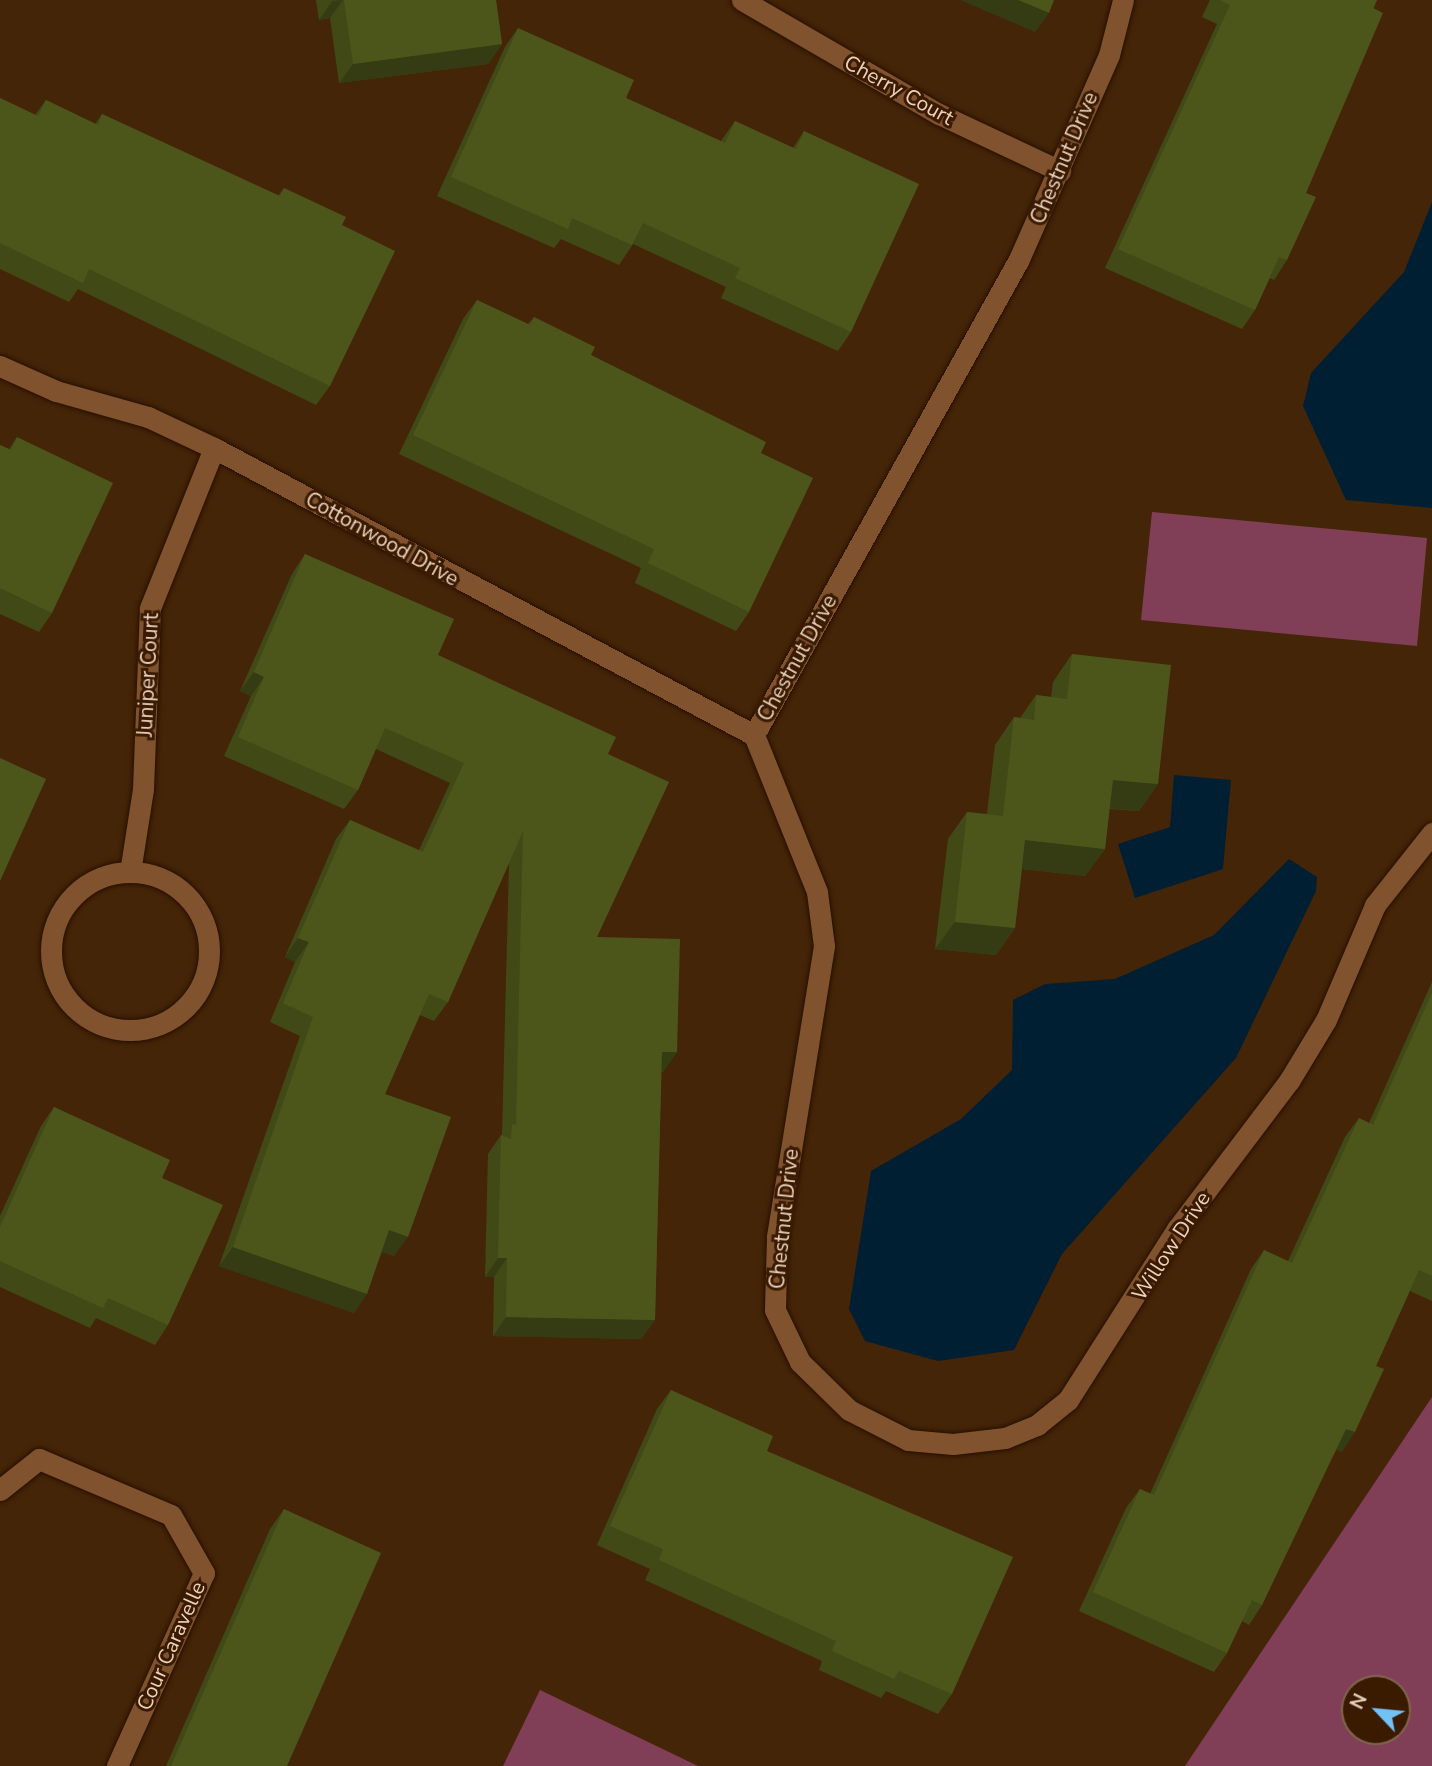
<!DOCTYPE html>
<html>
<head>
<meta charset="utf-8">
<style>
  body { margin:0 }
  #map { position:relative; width:1432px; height:1766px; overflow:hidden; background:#452507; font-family:"Nunito Sans",sans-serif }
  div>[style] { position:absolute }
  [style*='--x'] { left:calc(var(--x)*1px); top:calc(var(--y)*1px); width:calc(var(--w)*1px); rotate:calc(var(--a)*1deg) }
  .green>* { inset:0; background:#813f57 }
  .water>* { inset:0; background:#001f32 }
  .roads { filter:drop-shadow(0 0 2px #261000) drop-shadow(0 0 2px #261000) }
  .minor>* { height:21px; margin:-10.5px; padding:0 10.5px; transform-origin:10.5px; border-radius:10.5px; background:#80522d }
  .minor>.ring { margin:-10.5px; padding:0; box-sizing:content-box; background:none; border:21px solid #80522d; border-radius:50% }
  .wall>* { inset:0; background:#414a17 }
  .shaded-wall>* { inset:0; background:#353c13 }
  .building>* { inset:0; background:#4c561b }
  span { translate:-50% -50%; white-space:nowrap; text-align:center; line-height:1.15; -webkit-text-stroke:6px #3a1b00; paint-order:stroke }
  .street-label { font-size:21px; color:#ebd1bd }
  .north { position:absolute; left:1341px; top:1675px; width:70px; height:70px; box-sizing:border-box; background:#3a1b00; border:2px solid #81644c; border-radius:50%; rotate:296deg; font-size:19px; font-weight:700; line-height:28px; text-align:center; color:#ebd1bd }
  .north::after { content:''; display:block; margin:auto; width:24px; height:32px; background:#71c1f5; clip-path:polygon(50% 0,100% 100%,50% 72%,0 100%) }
</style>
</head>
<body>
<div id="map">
  <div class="green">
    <div style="clip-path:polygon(1152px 512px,1427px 538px,1417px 646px,1141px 620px)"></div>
    <div style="clip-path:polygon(evenodd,1432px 1397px,1432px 1766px,1185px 1766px,1432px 1397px,1355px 1689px,1397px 1689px,1397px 1731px,1355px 1731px,1355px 1689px)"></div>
    <div style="clip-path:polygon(540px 1690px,698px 1766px,503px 1766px)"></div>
  </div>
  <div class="water">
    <div style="clip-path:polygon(1432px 202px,1432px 508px,1346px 500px,1303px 406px,1311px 373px,1404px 272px)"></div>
    <div style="clip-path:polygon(1174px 775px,1231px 780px,1223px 869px,1135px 898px,1118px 844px,1170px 827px)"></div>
    <div style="clip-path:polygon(1289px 859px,1317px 877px,1316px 891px,1236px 1058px,1062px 1254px,1014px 1350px,938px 1361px,865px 1341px,849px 1309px,871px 1171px,961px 1119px,1012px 1070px,1013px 1000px,1045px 984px,1115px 979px,1214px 935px)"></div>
  </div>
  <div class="roads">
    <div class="minor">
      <div style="--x:742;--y:0;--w:228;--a:30.1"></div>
      <div style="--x:939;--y:114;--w:134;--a:25.2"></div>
      <div style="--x:1123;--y:0;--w:57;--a:104.3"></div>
      <div style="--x:1109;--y:55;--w:225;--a:113.8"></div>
      <div style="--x:1018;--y:261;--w:543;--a:119.12"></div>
      <div style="--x:754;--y:735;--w:169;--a:68.1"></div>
      <div style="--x:817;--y:892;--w:54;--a:82.6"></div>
      <div style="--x:824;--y:946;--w:295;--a:99.2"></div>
      <div style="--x:777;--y:1237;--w:73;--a:91.6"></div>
      <div style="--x:775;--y:1310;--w:58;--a:64.3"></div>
      <div style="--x:800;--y:1362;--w:69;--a:44.4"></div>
      <div style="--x:849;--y:1410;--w:66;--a:27"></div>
      <div style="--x:908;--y:1440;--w:45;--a:5.1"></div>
      <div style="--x:953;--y:1444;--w:52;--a:-6.6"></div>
      <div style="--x:1005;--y:1438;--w:35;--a:-22"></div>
      <div style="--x:1037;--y:1425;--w:40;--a:-39"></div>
      <div style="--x:1068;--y:1400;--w:203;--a:-57.5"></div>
      <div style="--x:1177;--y:1229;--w:186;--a:-52.9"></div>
      <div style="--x:1289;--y:1081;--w:71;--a:-58.8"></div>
      <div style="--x:1326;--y:1020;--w:125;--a:-66.9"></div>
      <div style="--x:1375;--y:905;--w:92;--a:-51.6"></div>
      <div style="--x:0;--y:366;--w:61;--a:24.1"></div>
      <div style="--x:56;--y:391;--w:96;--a:15.8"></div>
      <div style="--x:148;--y:417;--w:73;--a:25.2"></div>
      <div style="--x:214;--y:448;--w:612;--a:27.99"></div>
      <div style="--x:130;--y:872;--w:84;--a:-81.1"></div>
      <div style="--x:143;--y:789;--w:181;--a:-87.8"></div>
      <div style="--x:150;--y:608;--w:172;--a:-68.2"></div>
      <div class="ring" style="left:51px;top:872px;width:137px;height:137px"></div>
      <div style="--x:0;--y:1490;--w:50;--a:-38.5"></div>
      <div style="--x:39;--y:1459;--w:143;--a:23"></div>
      <div style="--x:171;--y:1515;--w:67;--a:60.4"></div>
      <div style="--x:204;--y:1573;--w:212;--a:114.3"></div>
    </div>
  </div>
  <div class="wall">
    <div style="clip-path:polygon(316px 0,496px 0,502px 44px,488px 64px,339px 83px,330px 18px,319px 20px)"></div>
    <div style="clip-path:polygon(1210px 0,1377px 0,1306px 193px,1287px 260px,1274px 280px,1270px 278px,1255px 310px,1242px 329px,1105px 268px,1217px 24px,1202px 17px)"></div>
    <div style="clip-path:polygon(518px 28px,626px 98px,721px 141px,735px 121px,793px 148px,804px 131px,851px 332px,838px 351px,721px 298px,726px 287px,633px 244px,619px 265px,561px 239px,554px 248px,437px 196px,505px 47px)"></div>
    <div style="clip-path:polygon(0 98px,35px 115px,46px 100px,95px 124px,102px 114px,278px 196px,284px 188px,342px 225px,330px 386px,316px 405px,78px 289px,69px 302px,0 269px)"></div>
    <div style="clip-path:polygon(477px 300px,528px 324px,534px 317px,591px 355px,761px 453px,749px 612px,736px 631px,635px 583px,641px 568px,399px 454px,463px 319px)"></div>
    <div style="clip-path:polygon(17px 437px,52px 613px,39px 632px,0 614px,0 445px,9px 449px)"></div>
    <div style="clip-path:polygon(305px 554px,438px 655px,608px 754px,597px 937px,677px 1052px,663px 1072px,661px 1072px,655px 1320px,641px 1339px,493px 1336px,494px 1277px,485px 1277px,488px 1154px,501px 1135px,502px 1135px,509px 863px,448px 1002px,434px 1021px,420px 1015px,385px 1094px,394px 1256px,382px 1252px,354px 1313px,219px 1266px,300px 1036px,270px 1022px,295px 962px,285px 957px,336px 839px,350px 820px,419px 850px,450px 783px,376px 749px,358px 790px,344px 809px,224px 756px,251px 696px,240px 691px,292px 574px)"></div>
    <div style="clip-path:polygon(1072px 654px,1158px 784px,1139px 811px,1109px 809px,1105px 849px,1085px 876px,1022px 869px,1015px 928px,996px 955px,935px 949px,948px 839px,967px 812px,987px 814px,995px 745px,1014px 717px,1020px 718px,1036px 695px,1051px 697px,1053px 682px)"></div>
    <div style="clip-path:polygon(1432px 982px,1432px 1301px,1410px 1291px,1376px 1366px,1342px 1452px,1336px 1449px,1262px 1605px,1249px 1625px,1242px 1621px,1227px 1653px,1214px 1672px,1079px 1611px,1126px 1508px,1140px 1489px,1150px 1494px,1251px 1269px,1264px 1250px,1288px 1261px,1345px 1137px,1359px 1118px,1369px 1123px)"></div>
    <div style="clip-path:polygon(54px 1107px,162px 1178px,168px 1325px,155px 1345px,96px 1318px,90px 1328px,0 1287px,0 1216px,41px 1126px)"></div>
    <div style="clip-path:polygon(671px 1390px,767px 1451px,952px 1694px,938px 1714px,886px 1691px,881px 1698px,819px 1670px,822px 1661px,645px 1580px,650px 1569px,597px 1545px,657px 1409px)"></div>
    <div style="clip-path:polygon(284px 1509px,287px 1766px,166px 1766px,270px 1529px)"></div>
  </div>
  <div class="shaded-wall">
    <div style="clip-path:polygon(343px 0,330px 18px,319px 20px,332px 1px)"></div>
    <div style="clip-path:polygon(960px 0,1018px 0,1049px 13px,1035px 32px)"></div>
    <div style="clip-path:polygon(502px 44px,488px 64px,339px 83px,353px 64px)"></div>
    <div style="clip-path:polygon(254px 672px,264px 677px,251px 696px,240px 691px)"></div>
    <div style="clip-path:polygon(1113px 780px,1158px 784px,1139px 811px,1094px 807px)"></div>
    <div style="clip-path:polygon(1025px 840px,1105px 849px,1085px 876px,1006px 867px)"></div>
    <div style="clip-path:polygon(955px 922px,1015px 928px,996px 955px,935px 949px)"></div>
    <div style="clip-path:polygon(298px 938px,309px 942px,295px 962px,285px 957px)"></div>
    <div style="clip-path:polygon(662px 1052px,677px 1052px,663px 1072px,648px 1071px)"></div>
    <div style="clip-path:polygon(389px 1230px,408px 1237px,394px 1256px,376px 1250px)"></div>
    <div style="clip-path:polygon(233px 1247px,367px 1294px,354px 1313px,219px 1266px)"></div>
    <div style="clip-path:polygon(498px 1258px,507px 1258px,494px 1277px,485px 1277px)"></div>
    <div style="clip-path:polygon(506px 1317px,655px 1320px,641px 1339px,493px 1336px)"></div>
    <div style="clip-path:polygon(1346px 1429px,1355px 1432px,1342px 1452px,1333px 1448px)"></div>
  </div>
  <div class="building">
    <div style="clip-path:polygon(344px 0,496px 0,502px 44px,353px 64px)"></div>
    <div style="clip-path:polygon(1018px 0,1054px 0,1049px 13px)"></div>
    <div style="clip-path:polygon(1220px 0,1377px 0,1373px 8px,1383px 13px,1306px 193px,1316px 197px,1287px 260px,1279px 257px,1255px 310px,1118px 249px,1230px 5px)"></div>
    <div style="clip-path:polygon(518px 28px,634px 80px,626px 98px,725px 143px,735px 121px,796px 149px,804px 131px,919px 184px,851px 332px,735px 278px,740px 268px,643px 223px,632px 245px,572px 218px,568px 229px,451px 177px)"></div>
    <div style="clip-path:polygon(0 98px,38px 116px,46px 100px,98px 125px,102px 114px,280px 196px,284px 188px,346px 217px,342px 225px,395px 251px,330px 386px,89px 269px,83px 283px,0 243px)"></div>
    <div style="clip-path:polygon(477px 300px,530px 325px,534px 317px,595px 347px,591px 355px,766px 442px,761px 453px,813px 478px,749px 612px,648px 563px,654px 549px,413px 435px)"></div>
    <div style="clip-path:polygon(17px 437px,113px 483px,52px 613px,0 588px,0 445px,11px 450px)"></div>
    <div style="clip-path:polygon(305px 554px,454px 619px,438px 655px,616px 737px,608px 754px,669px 782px,597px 937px,680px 939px,677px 1052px,662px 1052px,655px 1320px,506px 1317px,507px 1258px,498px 1258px,501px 1135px,511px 1139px,512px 1124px,516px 1125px,523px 831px,448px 1002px,429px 994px,385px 1094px,451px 1117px,408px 1237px,389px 1230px,367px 1294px,233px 1247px,313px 1017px,283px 1003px,309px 942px,298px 938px,350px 820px,423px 852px,464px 763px,385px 728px,358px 790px,238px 737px,264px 677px,254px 672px)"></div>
    <div style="clip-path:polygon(1072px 654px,1171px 665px,1158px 784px,1113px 780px,1105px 849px,1025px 840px,1015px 928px,955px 922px,967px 812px,1003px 816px,1014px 717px,1034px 720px,1036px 695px,1067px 699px)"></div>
    <div style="clip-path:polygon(0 758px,46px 779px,0 881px)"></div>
    <div style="clip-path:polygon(1432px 993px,1432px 1276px,1419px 1270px,1376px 1366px,1384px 1369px,1355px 1432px,1346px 1429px,1262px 1605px,1252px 1600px,1227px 1653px,1093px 1592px,1140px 1489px,1154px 1495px,1264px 1250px,1292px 1263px,1359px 1118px,1373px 1125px)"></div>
    <div style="clip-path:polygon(54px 1107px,170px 1160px,162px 1178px,223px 1205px,168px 1325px,108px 1298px,103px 1308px,0 1261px,0 1227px)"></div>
    <div style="clip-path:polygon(671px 1390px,773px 1436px,767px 1451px,1013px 1557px,952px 1694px,899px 1671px,894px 1679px,832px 1651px,836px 1641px,659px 1560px,663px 1549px,610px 1526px)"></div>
    <div style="clip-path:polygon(284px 1509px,381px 1553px,287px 1766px,171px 1766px)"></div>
  </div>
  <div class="street-label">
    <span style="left:899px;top:90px;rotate:29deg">Cherry Court</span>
    <span style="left:1064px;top:158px;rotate:-67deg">Chestnut Drive</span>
    <span style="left:382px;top:539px;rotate:29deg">Cottonwood Drive</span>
    <span style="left:797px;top:658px;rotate:-61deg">Chestnut Drive</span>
    <span style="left:148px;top:675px;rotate:-87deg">Juniper Court</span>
    <span style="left:784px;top:1219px;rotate:-84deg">Chestnut Drive</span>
    <span style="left:1171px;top:1246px;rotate:-57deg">Willow Drive</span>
    <span style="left:171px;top:1646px;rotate:-66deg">Cour Caravelle</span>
  </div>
  <div class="north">N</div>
</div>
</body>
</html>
